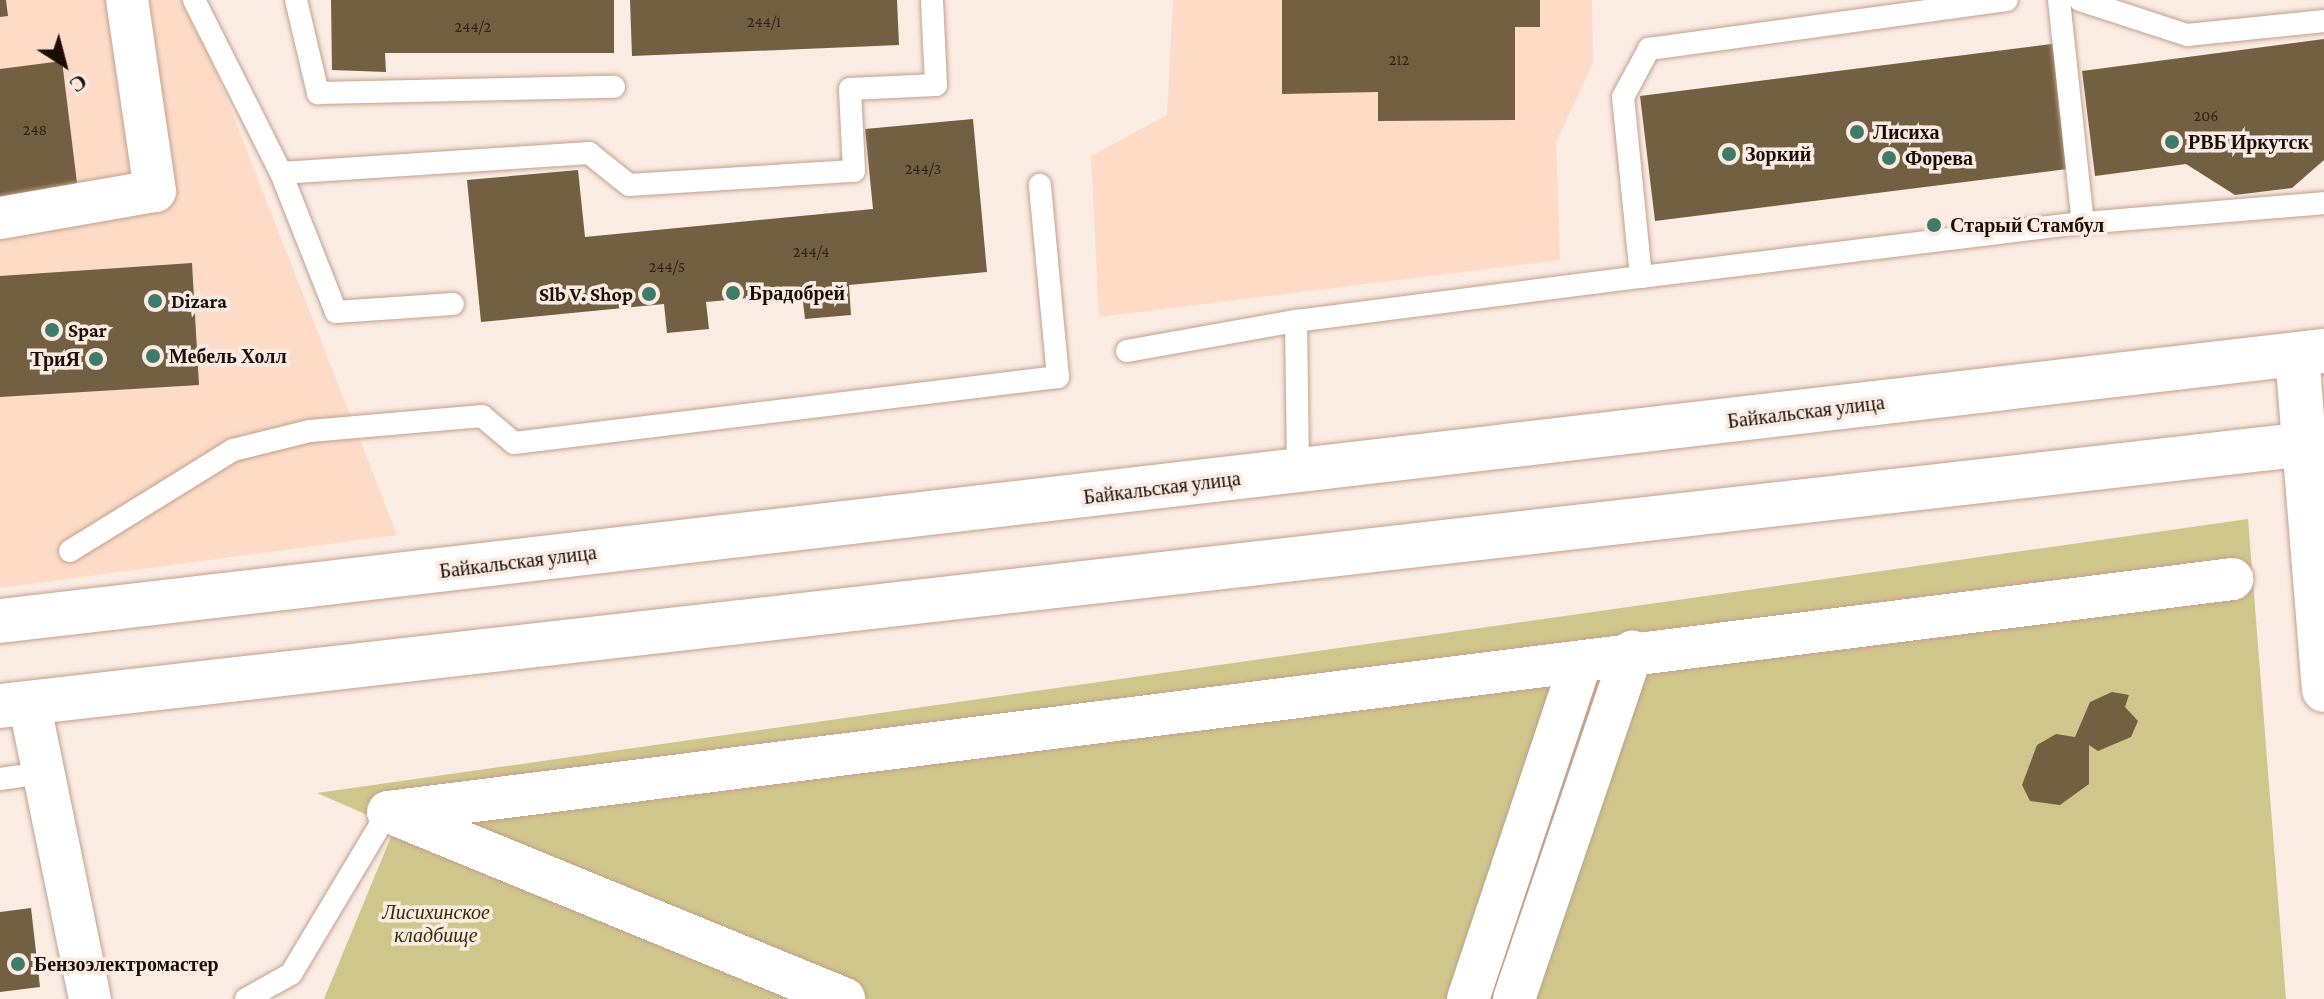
<!DOCTYPE html>
<html>
<head>
<meta charset="utf-8">
<style>
  body { margin:0 }
  #map { position:relative; width:2324px; height:999px; overflow:hidden; background:#faebe3; font-family:"Crimson Pro",serif }
  div>[style] { position:absolute }
  [style*='--x'] { left:calc(var(--x)*1px); top:calc(var(--y)*1px); width:calc(var(--w)*1px); rotate:calc(var(--a)*1deg) }
  .built>* { inset:0; background:#fedbc7 }
  .green>* { inset:0; background:#d0c68b }
  .building>* { inset:0; background:#735f42 }
  .roads { filter:drop-shadow(0 0 2px #c2a08c) drop-shadow(0 0 2px #c2a08c) }
  .lane>* { height:22px; margin:-11px; padding:0 11px; transform-origin:11px; border-radius:11px; background:#fff }
  .street>* { height:42px; margin:-21px; padding:0 21px; transform-origin:21px; border-radius:21px; background:#fff }
  .secondary>* { height:44px; margin:-22px; padding:0 22px; transform-origin:22px; border-radius:22px; background:#fff }
  .primary>* { height:44px; margin:-22px; padding:0 22px; transform-origin:22px; border-radius:22px; background:#fff }
  .dots>* { width:22px; height:22px; translate:-50% -50%; box-sizing:border-box; border:4px solid #faebe3; border-radius:50% }
  span { translate:-50% -50%; white-space:nowrap; text-align:center; line-height:1.15; -webkit-text-stroke:7px #faebe3; paint-order:stroke }
  .number-label { font-size:16px; color:#302216 }
  .number-label span { -webkit-text-stroke-width:0 }
  .poi-label { font-size:20px; color:#1a0e07; font-weight:700 }
  .left { translate:0 -50%; text-align:left }
  .right { translate:-100% -50%; text-align:right }
  .street-label { font-size:20px; color:#1a0e07 }
  .park-label { font-size:20px; color:#352d03; font-style:italic }
  .north { position:absolute; left:24px; top:24px; width:80px; height:80px; -webkit-text-stroke:6px #faebe3; paint-order:stroke; rotate:144deg; font-size:22px; font-weight:700; line-height:32px; text-align:center; color:#1a0e07 }
  .north::after { content:''; display:block; margin:auto; width:28px; height:36px; background:#1a0e07; clip-path:polygon(50% 0,100% 100%,50% 72%,0 100%) }
</style>
</head>
<body>
<div id="map">
  <div class="built">
    <div style="clip-path:polygon(0 0,188px 0,397px 535px,0 588px)"></div>
    <div style="clip-path:polygon(1173px 0,1592px 0,1593px 63px,1556px 142px,1560px 260px,1099px 317px,1091px 156px,1167px 115px)"></div>
  </div>
  <div class="green">
    <div style="clip-path:polygon(2248px 519px,2286px 999px,324px 999px,395px 827px,317px 793px)"></div>
  </div>
  <div class="building">
    <div style="clip-path:polygon(0 0,6px 0,8px 16px,0 17px)"></div>
    <div style="clip-path:polygon(331px 0,614px 0,614px 53px,385px 53px,386px 72px,332px 70px)"></div>
    <div style="clip-path:polygon(630px 0,897px 0,899px 45px,632px 56px)"></div>
    <div style="clip-path:polygon(1282px 0,1540px 0,1540px 27px,1515px 27px,1515px 120px,1378px 121px,1378px 92px,1282px 94px)"></div>
    <div style="clip-path:polygon(2324px 39px,2324px 160px,2292px 188px,2235px 195px,2186px 164px,2095px 176px,2082px 71px)"></div>
    <div style="clip-path:polygon(2059px 43px,2075px 168px,1655px 221px,1640px 96px)"></div>
    <div style="clip-path:polygon(62px 61px,78px 191px,0 201px,0 69px)"></div>
    <div style="clip-path:polygon(973px 119px,987px 272px,849px 285px,851px 315px,805px 319px,802px 293px,706px 302px,709px 329px,667px 333px,664px 304px,481px 322px,467px 180px,578px 170px,585px 237px,873px 209px,865px 129px)"></div>
    <div style="clip-path:polygon(192px 263px,199px 385px,0 397px,0 276px)"></div>
    <div style="clip-path:polygon(2112px 692px,2129px 695px,2125px 707px,2138px 721px,2131px 737px,2098px 751px,2089px 745px,2089px 784px,2060px 805px,2030px 801px,2022px 785px,2037px 745px,2056px 734px,2075px 737px,2090px 702px)"></div>
    <div style="clip-path:polygon(31px 908px,40px 987px,0 992px,0 912px)"></div>
  </div>
  <div class="roads">
    <div class="lane">
      <div style="--x:194;--y:0;--w:194;--a:63.3"></div>
      <div style="--x:281;--y:173;--w:309;--a:-3.7"></div>
      <div style="--x:589;--y:153;--w:51;--a:38.7"></div>
      <div style="--x:629;--y:185;--w:225;--a:-3.6"></div>
      <div style="--x:854;--y:171;--w:82;--a:-92.8"></div>
      <div style="--x:850;--y:89;--w:86;--a:-2.7"></div>
      <div style="--x:936;--y:85;--w:85;--a:-92.7"></div>
      <div style="--x:296;--y:0;--w:96;--a:76.7"></div>
      <div style="--x:318;--y:93;--w:296;--a:-1.2"></div>
      <div style="--x:2059;--y:0;--w:224;--a:83.9"></div>
      <div style="--x:2080;--y:0;--w:113;--a:18.1"></div>
      <div style="--x:2187;--y:35;--w:138;--a:-5.8"></div>
      <div style="--x:281;--y:173;--w:149;--a:68.4"></div>
      <div style="--x:336;--y:312;--w:117;--a:-3.9"></div>
      <div style="--x:1641;--y:277;--w:181;--a:-95.7"></div>
      <div style="--x:1623;--y:97;--w:55;--a:-61.6"></div>
      <div style="--x:1649;--y:49;--w:361;--a:-7.8"></div>
      <div style="--x:1296;--y:321;--w:150;--a:89.2"></div>
      <div style="--x:1127;--y:351;--w:172;--a:-10.1"></div>
      <div style="--x:1296;--y:321;--w:348;--a:-7.3"></div>
      <div style="--x:1641;--y:277;--w:445;--a:-7"></div>
      <div style="--x:2083;--y:223;--w:242;--a:-4.7"></div>
      <div style="--x:70;--y:551;--w:192;--a:-31.8"></div>
      <div style="--x:233;--y:450;--w:79;--a:-13.9"></div>
      <div style="--x:310;--y:431;--w:173;--a:-5"></div>
      <div style="--x:482;--y:416;--w:42;--a:40.2"></div>
      <div style="--x:514;--y:443;--w:548;--a:-6.92"></div>
      <div style="--x:1058;--y:377;--w:193;--a:-95.4"></div>
      <div style="--x:0;--y:779;--w:42;--a:-8.1"></div>
      <div style="--x:246;--y:999;--w:51;--a:-29.1"></div>
      <div style="--x:291;--y:974;--w:189;--a:-59.1"></div>
    </div>
    <div class="street">
      <div style="--x:0;--y:218;--w:157;--a:-9.9"></div>
      <div style="--x:155;--y:191;--w:193;--a:-98.3"></div>
      <div style="--x:29;--y:702;--w:303;--a:78.4"></div>
      <div style="--x:388;--y:812;--w:1859;--a:-7.2"></div>
      <div style="--x:389;--y:812;--w:492;--a:22.3"></div>
      <div style="--x:1468;--y:999;--w:355;--a:-71.5"></div>
      <div style="--x:1514;--y:999;--w:367;--a:-71.2"></div>
    </div>
    <div class="secondary">
      <div style="--x:2297;--y:355;--w:336;--a:85.4"></div>
    </div>
    <div class="primary">
      <div style="--x:0;--y:621;--w:2340;--a:-6.63"></div>
      <div style="--x:0;--y:706;--w:2339;--a:-6.48"></div>
    </div>
  </div>
  <div class="dots">
    <div style="left:1857px;top:132px;background:#3e7c69"></div>
    <div style="left:2172px;top:142px;background:#3e7c69"></div>
    <div style="left:1729px;top:154px;background:#3e7c69"></div>
    <div style="left:1889px;top:158px;background:#3e7c69"></div>
    <div style="left:1934px;top:225px;background:#3e7c69"></div>
    <div style="left:733px;top:293px;background:#3e7c69"></div>
    <div style="left:649px;top:294px;background:#3e7c69"></div>
    <div style="left:155px;top:301px;background:#3e7c69"></div>
    <div style="left:52px;top:330px;background:#3e7c69"></div>
    <div style="left:153px;top:356px;background:#3e7c69"></div>
    <div style="left:96px;top:359px;background:#3e7c69"></div>
    <div style="left:18px;top:964px;background:#3e7c69"></div>
  </div>
  <div class="number-label">
    <span style="left:764px;top:22px">244/1</span>
    <span style="left:473px;top:27px">244/2</span>
    <span style="left:1399px;top:60px">212</span>
    <span style="left:2206px;top:116px">206</span>
    <span style="left:35px;top:130px">248</span>
    <span style="left:923px;top:169px">244/3</span>
    <span style="left:811px;top:252px">244/4</span>
    <span style="left:667px;top:267px">244/5</span>
  </div>
  <div class="poi-label">
    <span class="left" style="left:1873px;top:132px">Лисиха</span>
    <span class="left" style="left:2188px;top:142px">РВБ Иркутск</span>
    <span class="left" style="left:1745px;top:154px">Зоркий</span>
    <span class="left" style="left:1905px;top:158px">Форева</span>
    <span class="left" style="left:1950px;top:225px">Старый Стамбул</span>
    <span class="left" style="left:749px;top:293px">Брадобрей</span>
    <span class="right" style="left:633px;top:294px">Slb V. Shop</span>
    <span class="left" style="left:171px;top:301px">Dizara</span>
    <span class="left" style="left:68px;top:330px">Spar</span>
    <span class="left" style="left:169px;top:356px">Мебель Холл</span>
    <span class="right" style="left:80px;top:359px">ТриЯ</span>
    <span class="left" style="left:34px;top:964px">Бензоэлектромастер</span>
  </div>
  <div class="street-label">
    <span style="left:1806px;top:412px;rotate:-7deg">Байкальская улица</span>
    <span style="left:1162px;top:488px;rotate:-7deg">Байкальская улица</span>
    <span style="left:518px;top:562px;rotate:-7deg">Байкальская улица</span>
  </div>
  <div class="park-label">
    <span style="left:436px;top:924px">Лисихинское<br>кладбище</span>
  </div>
  <div class="north">С</div>
</div>
</body>
</html>
